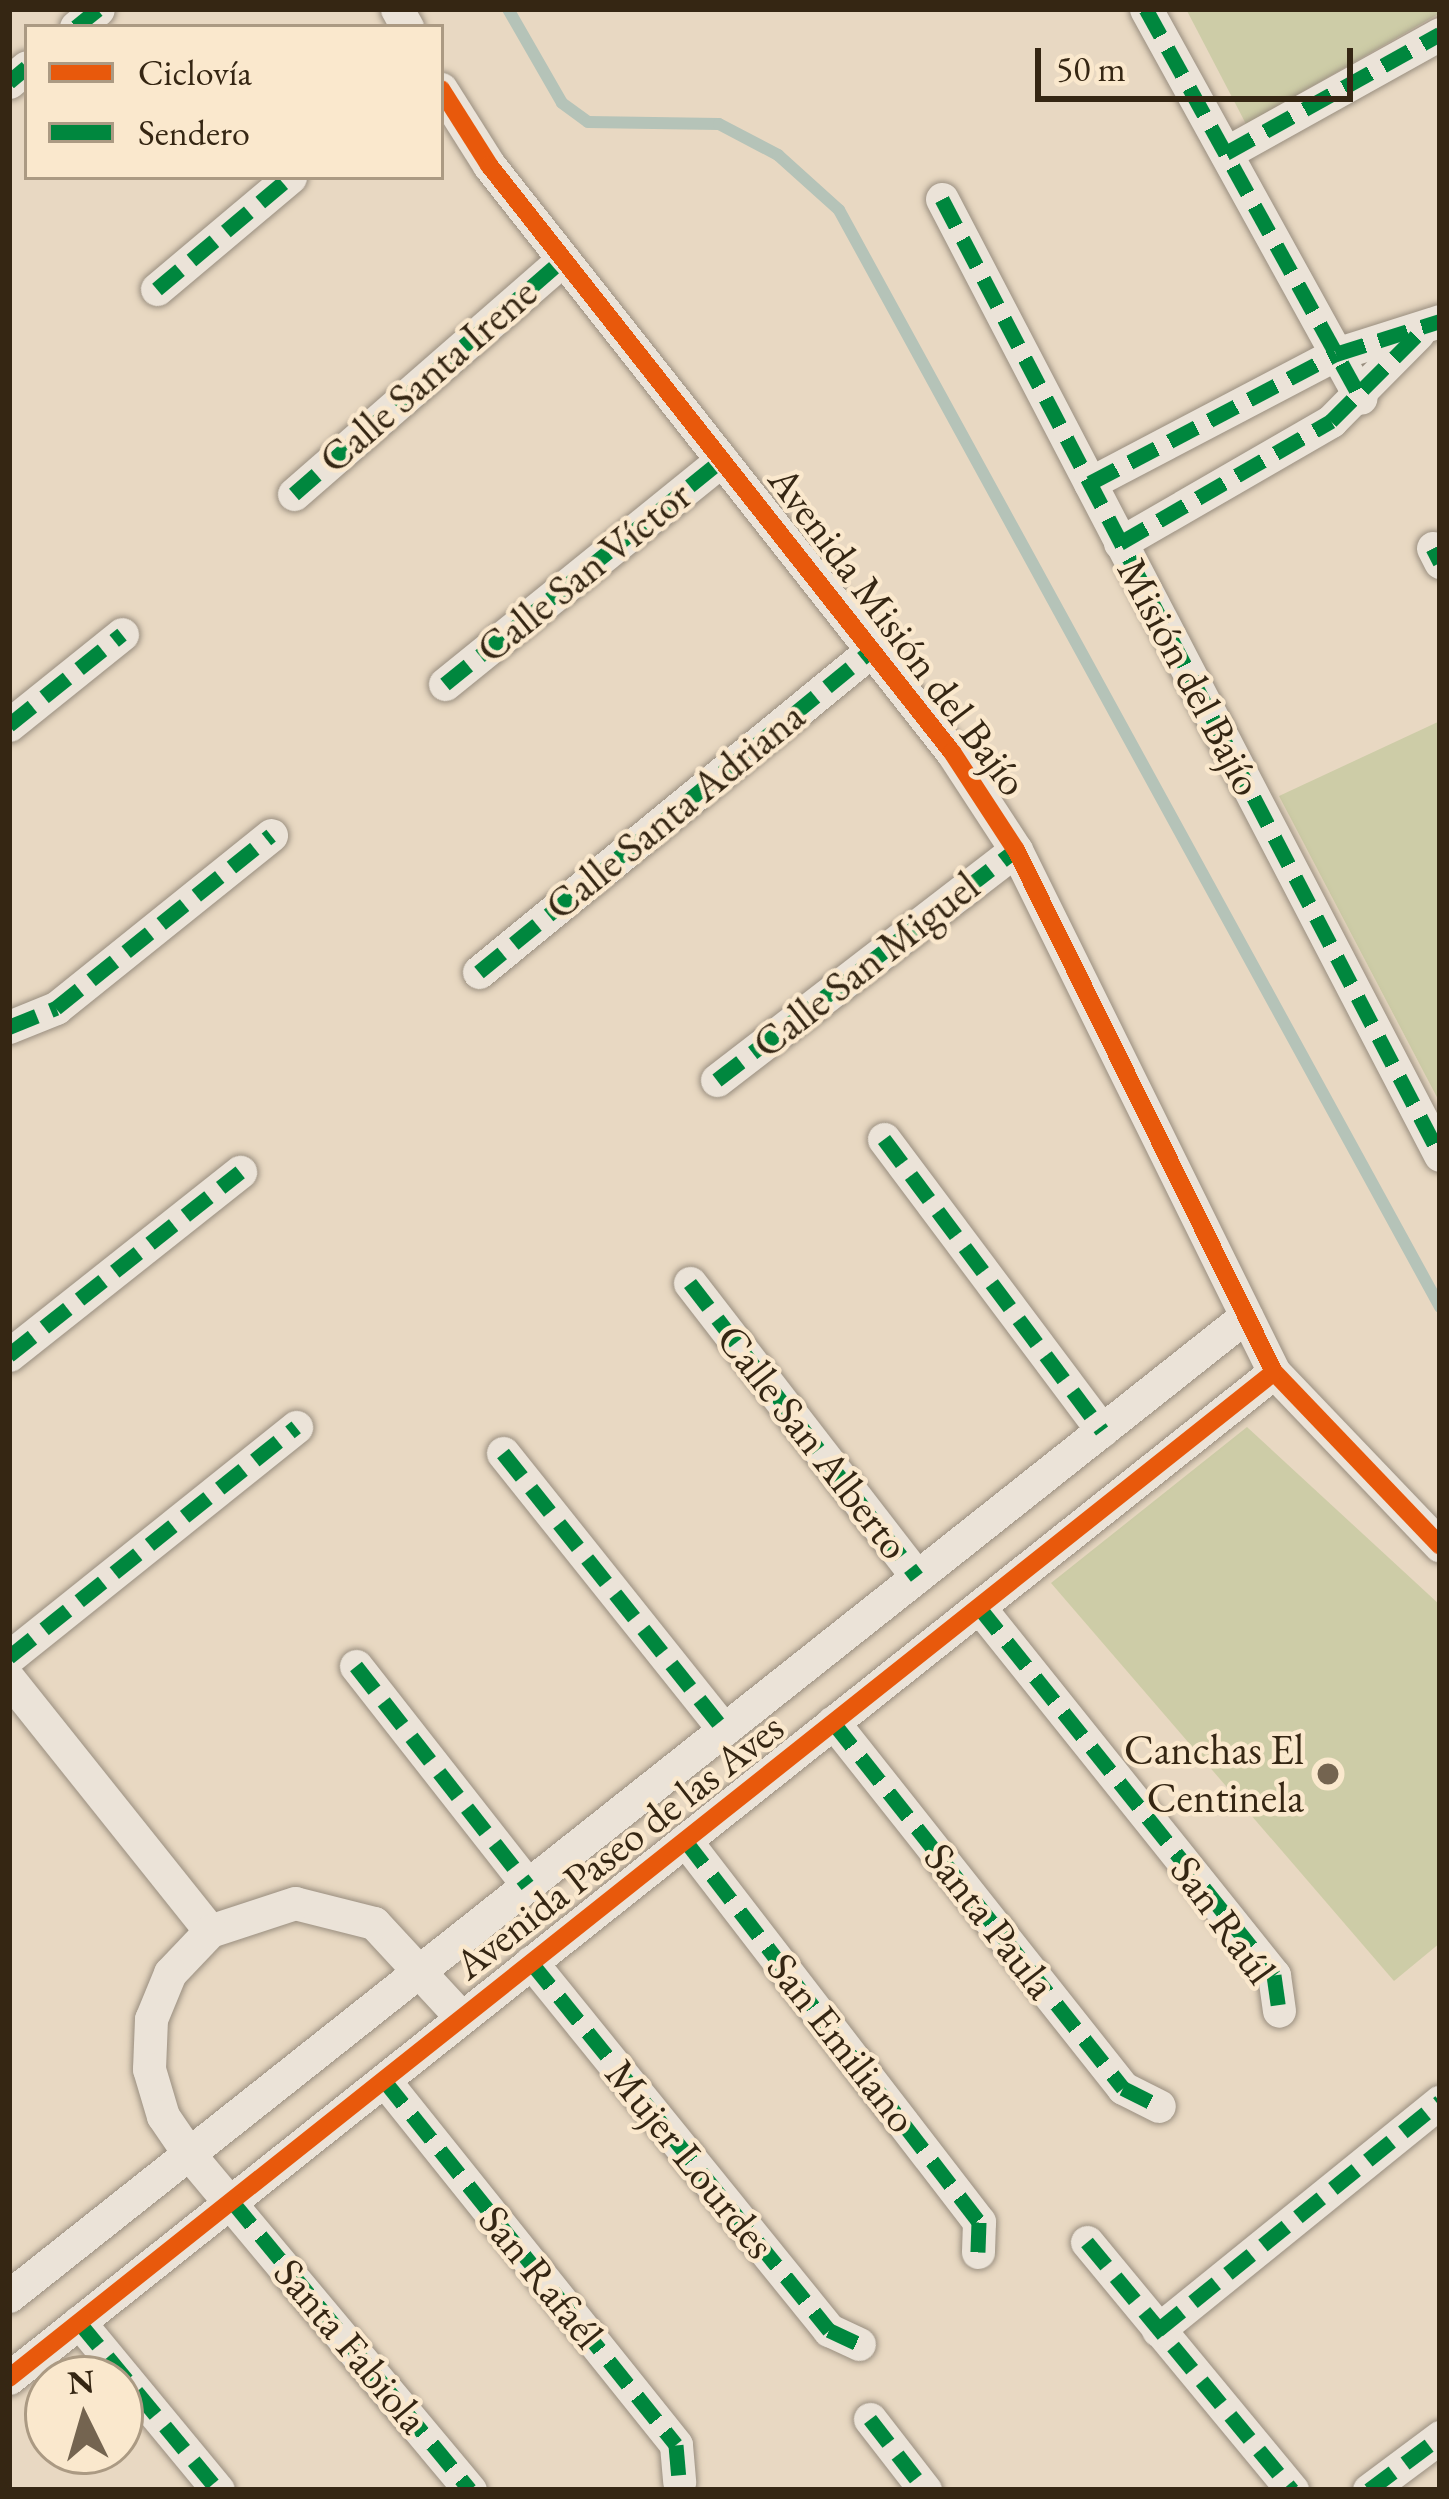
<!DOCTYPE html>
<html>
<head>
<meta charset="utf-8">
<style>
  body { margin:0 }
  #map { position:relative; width:1449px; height:2499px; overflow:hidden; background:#e8d8c2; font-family:"EB Garamond",serif }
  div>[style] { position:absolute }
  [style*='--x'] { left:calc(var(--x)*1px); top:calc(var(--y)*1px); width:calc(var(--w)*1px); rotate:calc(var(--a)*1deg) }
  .green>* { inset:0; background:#cdcca7 }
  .stream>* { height:12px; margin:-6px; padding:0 6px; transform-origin:6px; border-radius:6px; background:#b5c3b8 }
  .roads { filter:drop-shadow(0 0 3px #998e7f) drop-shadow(0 0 3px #998e7f) }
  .minor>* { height:33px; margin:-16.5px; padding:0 16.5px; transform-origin:16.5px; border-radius:16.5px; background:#ebe3d8 }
  .quiet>* { height:15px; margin-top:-7.5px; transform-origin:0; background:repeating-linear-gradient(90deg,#00873e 0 30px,transparent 0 45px) }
  .cycleway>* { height:18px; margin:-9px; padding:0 9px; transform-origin:9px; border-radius:9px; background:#e8590c }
  .dots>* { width:33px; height:33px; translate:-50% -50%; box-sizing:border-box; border:6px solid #fae8cd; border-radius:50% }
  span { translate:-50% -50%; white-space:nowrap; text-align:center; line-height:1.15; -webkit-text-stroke:9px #fae8cd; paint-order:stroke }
  .street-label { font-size:42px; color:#352613 }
  .poi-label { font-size:42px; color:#352613 }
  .right { translate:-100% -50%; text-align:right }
  .frame { position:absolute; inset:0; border:12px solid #352613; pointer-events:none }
  .legend { position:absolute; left:24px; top:24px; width:420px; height:156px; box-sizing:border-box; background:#fae8cd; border:3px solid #ab9a83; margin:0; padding:15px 21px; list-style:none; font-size:36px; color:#352613 }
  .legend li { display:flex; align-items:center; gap:24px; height:60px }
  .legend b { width:60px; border:3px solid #ab9a83 }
  .north { position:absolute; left:24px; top:2355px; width:120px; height:120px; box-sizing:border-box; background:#fae8cd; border:3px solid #ab9a83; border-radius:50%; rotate:355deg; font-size:33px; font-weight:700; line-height:48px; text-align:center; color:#352613 }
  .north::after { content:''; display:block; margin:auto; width:42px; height:54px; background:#746450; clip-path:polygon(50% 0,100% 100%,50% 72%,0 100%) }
  .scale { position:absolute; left:1035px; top:48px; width:318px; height:54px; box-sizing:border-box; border:6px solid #352613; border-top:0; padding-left:15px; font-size:36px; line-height:42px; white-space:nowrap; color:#352613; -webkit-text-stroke:9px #fae8cd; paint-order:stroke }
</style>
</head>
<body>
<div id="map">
  <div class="green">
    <div style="clip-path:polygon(1186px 9px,1440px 9px,1440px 13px,1246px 124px)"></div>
    <div style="clip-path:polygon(1440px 721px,1440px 1103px,1279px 796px)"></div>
    <div style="clip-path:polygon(1247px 1427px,1440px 1605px,1440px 1943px,1394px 1981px,1051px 1583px)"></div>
  </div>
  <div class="stream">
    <div style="--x:508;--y:9;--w:108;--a:60.1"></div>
    <div style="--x:562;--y:103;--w:32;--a:36"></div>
    <div style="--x:588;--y:122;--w:131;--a:0.9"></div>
    <div style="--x:719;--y:124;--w:67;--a:27.7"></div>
    <div style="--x:778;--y:155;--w:82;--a:42"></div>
    <div style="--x:839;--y:210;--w:1251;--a:61.28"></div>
  </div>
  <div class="roads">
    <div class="minor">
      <div style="--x:397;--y:9;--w:21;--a:61"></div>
      <div style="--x:1146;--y:9;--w:444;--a:61.1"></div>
      <div style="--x:76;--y:27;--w:28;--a:-39"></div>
      <div style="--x:9;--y:82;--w:23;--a:-40"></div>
      <div style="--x:441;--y:89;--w:90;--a:57.7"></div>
      <div style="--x:489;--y:165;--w:748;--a:51.74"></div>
      <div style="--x:952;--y:752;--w:117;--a:56.9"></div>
      <div style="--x:1016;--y:850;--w:582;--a:63.7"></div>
      <div style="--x:1274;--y:1372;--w:240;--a:46.3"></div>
      <div style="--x:1226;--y:153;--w:245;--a:-29.1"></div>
      <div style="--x:942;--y:199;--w:1078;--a:62.48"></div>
      <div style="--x:157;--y:289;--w:174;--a:-40.1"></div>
      <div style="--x:1090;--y:483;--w:278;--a:-27.7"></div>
      <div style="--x:1336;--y:354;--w:109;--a:-17.6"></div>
      <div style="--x:294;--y:494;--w:357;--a:-41.1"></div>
      <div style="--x:1120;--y:543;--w:244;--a:-30"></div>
      <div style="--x:1331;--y:421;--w:124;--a:-45.3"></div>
      <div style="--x:1433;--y:548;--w:16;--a:63"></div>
      <div style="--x:445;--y:684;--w:356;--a:-39"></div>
      <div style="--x:9;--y:725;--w:145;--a:-38.8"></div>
      <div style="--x:479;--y:972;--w:508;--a:-39.33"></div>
      <div style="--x:9;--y:1027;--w:51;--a:-22"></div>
      <div style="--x:56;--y:1008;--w:276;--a:-38.8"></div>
      <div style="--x:717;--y:1080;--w:377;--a:-37.6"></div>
      <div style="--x:884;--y:1139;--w:364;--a:53.2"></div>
      <div style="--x:690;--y:1283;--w:371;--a:52.3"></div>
      <div style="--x:9;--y:1355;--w:295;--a:-38.4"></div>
      <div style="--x:503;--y:1453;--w:354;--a:51.4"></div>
      <div style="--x:979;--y:1607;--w:472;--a:51.3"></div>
      <div style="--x:1274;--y:1975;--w:36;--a:82"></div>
      <div style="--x:9;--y:1657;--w:368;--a:-38.7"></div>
      <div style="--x:356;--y:1666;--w:278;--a:51.9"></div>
      <div style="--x:9;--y:1679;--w:322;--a:51.4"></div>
      <div style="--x:833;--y:1722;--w:467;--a:51.6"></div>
      <div style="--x:1123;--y:2088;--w:40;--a:26.6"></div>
      <div style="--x:685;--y:1840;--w:482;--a:52.4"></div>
      <div style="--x:979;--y:2222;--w:30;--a:92"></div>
      <div style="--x:531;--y:1962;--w:474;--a:51"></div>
      <div style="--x:829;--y:2330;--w:33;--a:25"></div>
      <div style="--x:461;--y:2017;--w:128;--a:-132.8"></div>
      <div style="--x:374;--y:1923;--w:81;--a:-165.8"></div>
      <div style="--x:295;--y:1903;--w:89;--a:161.8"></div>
      <div style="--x:210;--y:1931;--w:58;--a:133.6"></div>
      <div style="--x:170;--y:1973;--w:50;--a:112.4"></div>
      <div style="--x:151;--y:2019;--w:50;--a:92.3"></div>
      <div style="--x:149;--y:2069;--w:49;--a:73.4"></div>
      <div style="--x:163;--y:2116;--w:46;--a:55.6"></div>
      <div style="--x:189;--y:2154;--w:438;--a:50.1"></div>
      <div style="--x:384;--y:2080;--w:467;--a:51.3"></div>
      <div style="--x:676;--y:2445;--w:37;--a:85"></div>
      <div style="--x:1087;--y:2242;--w:322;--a:50.4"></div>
      <div style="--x:9;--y:2296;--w:1578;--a:-38.39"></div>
      <div style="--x:79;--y:2322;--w:218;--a:50.4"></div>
      <div style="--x:1158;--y:2330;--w:363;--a:-39"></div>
      <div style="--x:9;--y:2378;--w:1616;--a:-38.49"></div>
      <div style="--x:870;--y:2419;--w:90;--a:52.2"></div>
      <div style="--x:1369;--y:2490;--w:89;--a:-36.7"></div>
    </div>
  </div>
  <div class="quiet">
    <div style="--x:1146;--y:9;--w:444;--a:61.1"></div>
    <div style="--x:76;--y:27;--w:28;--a:-39"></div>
    <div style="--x:9;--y:82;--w:23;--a:-40"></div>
    <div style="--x:1226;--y:153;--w:245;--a:-29.1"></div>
    <div style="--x:942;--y:199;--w:1078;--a:62.48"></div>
    <div style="--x:157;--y:289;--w:174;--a:-40.1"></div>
    <div style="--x:1090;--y:483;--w:278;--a:-27.7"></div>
    <div style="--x:1336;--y:354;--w:109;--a:-17.6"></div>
    <div style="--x:294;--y:494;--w:357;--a:-41.1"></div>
    <div style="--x:1120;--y:543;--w:244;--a:-30"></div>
    <div style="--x:1331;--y:421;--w:122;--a:-45"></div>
    <div style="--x:1433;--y:548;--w:16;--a:63"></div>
    <div style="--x:445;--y:684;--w:356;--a:-39"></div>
    <div style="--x:9;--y:725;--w:145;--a:-38.8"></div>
    <div style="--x:479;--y:972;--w:508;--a:-39.33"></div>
    <div style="--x:9;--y:1027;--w:51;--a:-22"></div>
    <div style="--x:56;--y:1008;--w:276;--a:-38.8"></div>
    <div style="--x:717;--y:1080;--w:377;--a:-37.6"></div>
    <div style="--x:884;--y:1139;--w:364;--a:53.2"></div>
    <div style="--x:690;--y:1283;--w:371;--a:52.3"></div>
    <div style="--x:9;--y:1355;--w:295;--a:-38.4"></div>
    <div style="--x:503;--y:1453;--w:354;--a:51.4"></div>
    <div style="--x:979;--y:1607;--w:472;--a:51.3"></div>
    <div style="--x:1274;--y:1975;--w:36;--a:82"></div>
    <div style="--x:9;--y:1657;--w:368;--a:-38.7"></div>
    <div style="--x:356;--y:1666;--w:278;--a:51.9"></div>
    <div style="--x:833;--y:1722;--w:467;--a:51.6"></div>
    <div style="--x:1123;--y:2088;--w:40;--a:26.6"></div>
    <div style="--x:685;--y:1840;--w:482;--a:52.4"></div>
    <div style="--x:979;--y:2222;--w:30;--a:92"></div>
    <div style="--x:531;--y:1962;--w:474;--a:51"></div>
    <div style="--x:829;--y:2330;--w:33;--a:25"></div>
    <div style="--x:384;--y:2080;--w:467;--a:51.3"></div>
    <div style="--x:676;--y:2445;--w:37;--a:85"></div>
    <div style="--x:232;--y:2201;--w:374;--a:50.5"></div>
    <div style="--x:1087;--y:2242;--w:322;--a:50.4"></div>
    <div style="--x:79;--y:2322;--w:218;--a:50.4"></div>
    <div style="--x:1158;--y:2330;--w:363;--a:-39"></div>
    <div style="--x:870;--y:2419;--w:90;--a:52.2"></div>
    <div style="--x:1369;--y:2490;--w:89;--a:-36.7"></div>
  </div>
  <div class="cycleway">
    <div style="--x:441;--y:89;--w:90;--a:57.7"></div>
    <div style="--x:489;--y:165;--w:748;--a:51.74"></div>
    <div style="--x:952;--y:752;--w:117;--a:56.9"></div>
    <div style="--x:1016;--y:850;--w:582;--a:63.7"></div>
    <div style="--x:1274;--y:1372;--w:240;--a:46.3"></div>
    <div style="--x:9;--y:2378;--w:1616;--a:-38.49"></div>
  </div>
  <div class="dots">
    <div style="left:1328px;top:1774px;background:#746450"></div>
  </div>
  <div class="street-label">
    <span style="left:428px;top:376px;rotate:-41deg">Calle Santa Irene</span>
    <span style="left:584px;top:572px;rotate:-39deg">Calle San Víctor</span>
    <span style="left:898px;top:631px;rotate:53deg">Avenida Misión del Bajío</span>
    <span style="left:1190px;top:677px;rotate:62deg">Misión del Bajío</span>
    <span style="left:675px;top:811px;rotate:-39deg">Calle Santa Adriana</span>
    <span style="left:866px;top:965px;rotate:-38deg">Calle San Miguel</span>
    <span style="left:813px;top:1442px;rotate:52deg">Calle San Alberto</span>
    <span style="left:619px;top:1846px;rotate:-38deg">Avenida Paseo de las Aves</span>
    <span style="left:1223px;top:1920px;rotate:54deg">San Raúl</span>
    <span style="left:990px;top:1921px;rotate:52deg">Santa Paula</span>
    <span style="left:842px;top:2043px;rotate:52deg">San Emiliano</span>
    <span style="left:690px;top:2159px;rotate:51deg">Mujer Lourdes</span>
    <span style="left:541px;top:2277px;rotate:51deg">San Rafaél</span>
    <span style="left:351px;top:2346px;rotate:50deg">Santa Fabiola</span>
  </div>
  <div class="poi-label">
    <span class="right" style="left:1304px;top:1774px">Canchas El<br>Centinela</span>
  </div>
  <div class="frame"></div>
  <ul class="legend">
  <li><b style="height:15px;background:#e8590c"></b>Ciclovía</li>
  <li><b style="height:15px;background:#00873e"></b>Sendero</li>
  </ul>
  <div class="north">N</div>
  <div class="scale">50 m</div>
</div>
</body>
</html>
